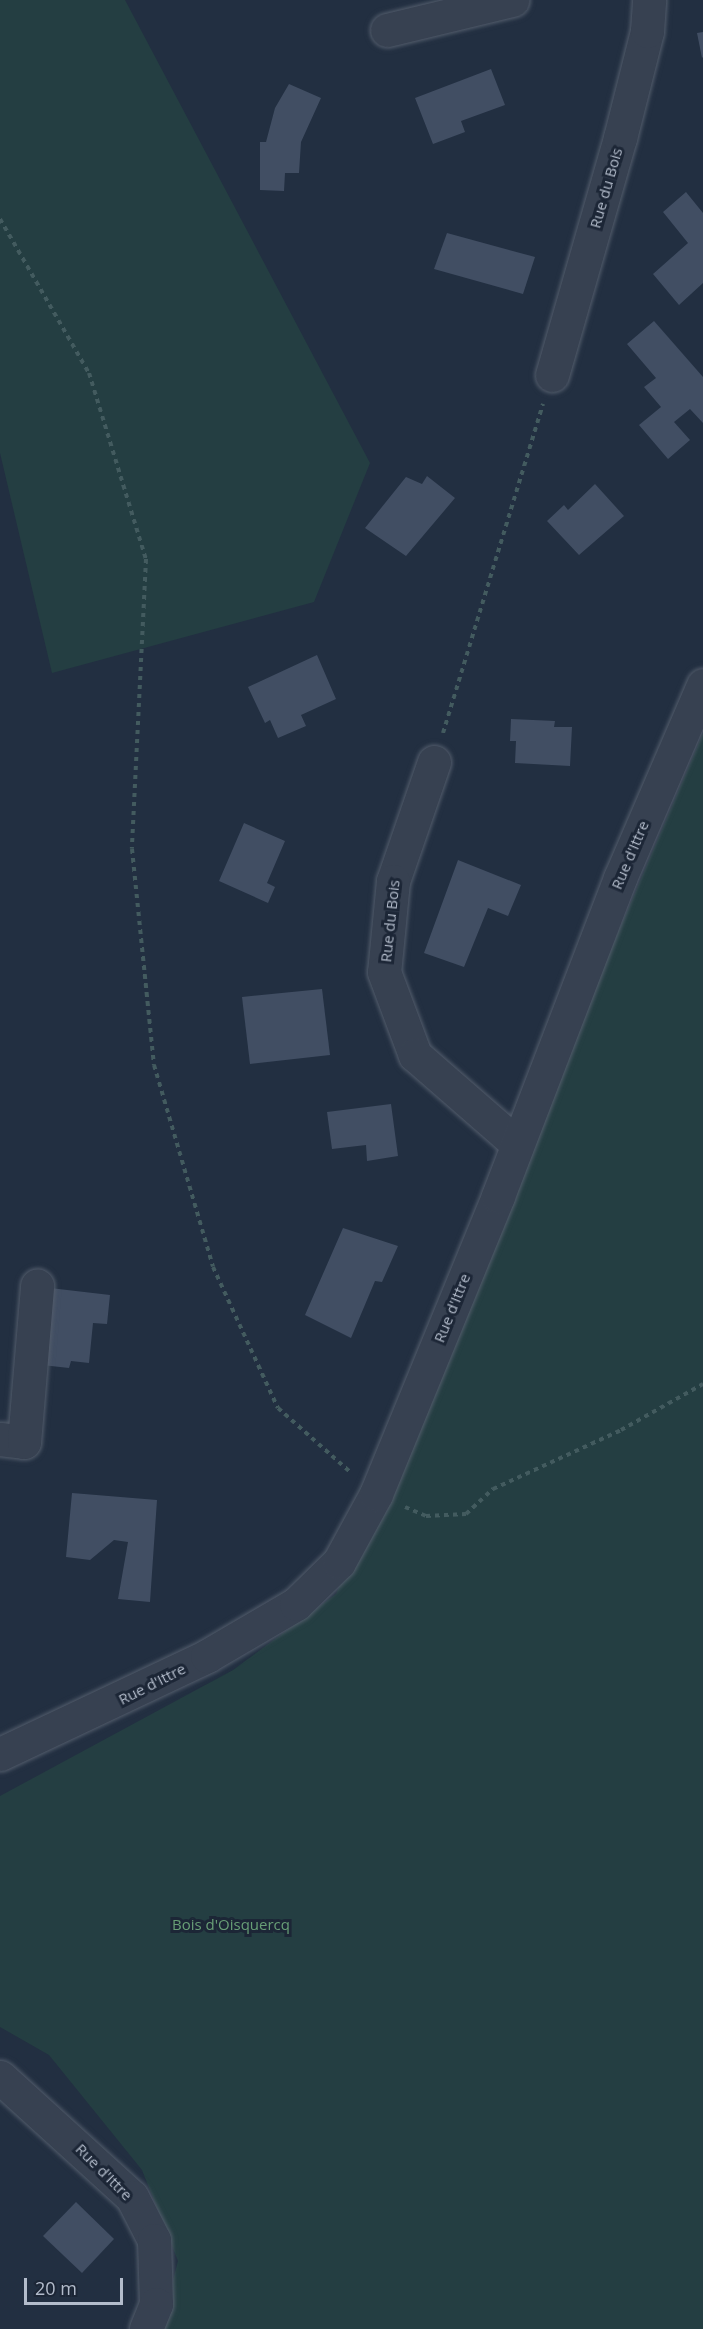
<!DOCTYPE html>
<html>
<head>
<meta charset="utf-8">
<style>
  body { margin:0 }
  #map { position:relative; width:703px; height:2329px; overflow:hidden; background:#222f41; font-family:"Open Sans",sans-serif }
  div>[style] { position:absolute }
  [style*='--x'] { left:calc(var(--x)*1px); top:calc(var(--y)*1px); width:calc(var(--w)*1px); rotate:calc(var(--a)*1deg) }
  .green>* { inset:0; background:#243e42 }
  .building>* { inset:0; background:#414e63 }
  .path>* { height:4px; margin-top:-2px; transform-origin:0; background:repeating-linear-gradient(90deg,#435b5f 0 4.5px,transparent 0 9px) }
  .roads { filter:drop-shadow(0 0 2px #525c6b) drop-shadow(0 0 2px #525c6b) }
  .minor>* { height:33px; margin:-16.5px; padding:0 16.5px; transform-origin:16.5px; border-radius:16.5px; background:#374151 }
  span { translate:-50% -50%; white-space:nowrap; text-align:center; line-height:1.15; -webkit-text-stroke:6px #1c2636; paint-order:stroke }
  .street-label { font-size:15px; color:#b3bccb }
  .park-label { font-size:15px; color:#689e76 }
  .scale { position:absolute; left:24px; top:2278px; width:99px; height:27px; box-sizing:border-box; border:3px solid #b3bccb; border-top:0; padding-left:8px; font-size:18px; line-height:21px; white-space:nowrap; color:#b3bccb; -webkit-text-stroke:4px #1c2636; paint-order:stroke }
</style>
</head>
<body>
<div id="map">
  <div class="green">
    <div style="clip-path:polygon(0 0,125px 0,370px 463px,314px 602px,52px 673px,0 453px)"></div>
    <div style="clip-path:polygon(703px 733px,703px 2329px,160px 2329px,178px 2261px,142px 2170px,49px 2055px,0 2027px,0 1796px,233px 1670px,336px 1594px)"></div>
  </div>
  <div class="building">
    <div style="clip-path:polygon(703px 32px,703px 57px,702px 58px,697px 33px)"></div>
    <div style="clip-path:polygon(491px 69px,505px 105px,461px 121px,465px 132px,433px 144px,415px 98px)"></div>
    <div style="clip-path:polygon(289px 84px,321px 98px,301px 142px,299px 173px,285px 173px,284px 191px,260px 190px,260px 142px,266px 142px,275px 108px)"></div>
    <div style="clip-path:polygon(686px 192px,703px 213px,703px 283px,679px 305px,653px 274px,688px 243px,663px 212px)"></div>
    <div style="clip-path:polygon(447px 233px,535px 257px,523px 294px,434px 269px)"></div>
    <div style="clip-path:polygon(654px 321px,703px 377px,703px 423px,690px 409px,674px 422px,690px 440px,668px 459px,639px 425px,661px 407px,644px 387px,656px 378px,627px 344px)"></div>
    <div style="clip-path:polygon(427px 476px,455px 498px,406px 556px,365px 528px,406px 477px,422px 484px)"></div>
    <div style="clip-path:polygon(595px 484px,624px 516px,579px 555px,547px 521px,564px 505px,568px 510px)"></div>
    <div style="clip-path:polygon(317px 655px,336px 699px,301px 715px,306px 726px,278px 738px,270px 720px,265px 723px,248px 687px)"></div>
    <div style="clip-path:polygon(511px 719px,555px 721px,554px 727px,572px 727px,570px 766px,515px 763px,516px 741px,510px 741px)"></div>
    <div style="clip-path:polygon(244px 823px,285px 841px,267px 883px,275px 887px,268px 903px,219px 881px)"></div>
    <div style="clip-path:polygon(458px 860px,521px 885px,508px 916px,488px 908px,464px 967px,424px 953px)"></div>
    <div style="clip-path:polygon(322px 989px,330px 1055px,250px 1064px,242px 997px)"></div>
    <div style="clip-path:polygon(391px 1104px,398px 1156px,367px 1161px,366px 1145px,332px 1149px,327px 1112px)"></div>
    <div style="clip-path:polygon(343px 1228px,398px 1246px,382px 1282px,375px 1281px,351px 1338px,305px 1315px)"></div>
    <div style="clip-path:polygon(50px 1288px,110px 1295px,107px 1324px,93px 1323px,89px 1363px,71px 1361px,69px 1368px,42px 1365px)"></div>
    <div style="clip-path:polygon(72px 1493px,157px 1500px,150px 1602px,118px 1599px,128px 1542px,114px 1540px,90px 1560px,66px 1557px)"></div>
    <div style="clip-path:polygon(76px 2202px,114px 2239px,82px 2273px,43px 2236px)"></div>
  </div>
  <div class="path">
    <div style="--x:0;--y:219;--w:178;--a:60"></div>
    <div style="--x:89;--y:373;--w:195;--a:73"></div>
    <div style="--x:146;--y:559;--w:290;--a:92.8"></div>
    <div style="--x:132;--y:849;--w:217;--a:84.2"></div>
    <div style="--x:154;--y:1065;--w:210;--a:73.7"></div>
    <div style="--x:213;--y:1267;--w:155;--a:65.3"></div>
    <div style="--x:278;--y:1408;--w:95;--a:41.6"></div>
    <div style="--x:443;--y:733;--w:344;--a:-73.1"></div>
    <div style="--x:405;--y:1507;--w:23;--a:23"></div>
    <div style="--x:426;--y:1516;--w:40;--a:-2.9"></div>
    <div style="--x:466;--y:1514;--w:37;--a:-43"></div>
    <div style="--x:493;--y:1489;--w:141;--a:-24.7"></div>
    <div style="--x:621;--y:1430;--w:94;--a:-29.3"></div>
  </div>
  <div class="roads">
    <div class="minor">
      <div style="--x:387;--y:30;--w:129;--a:-13.5"></div>
      <div style="--x:552;--y:375;--w:247;--a:-74"></div>
      <div style="--x:620;--y:138;--w:110;--a:-75.8"></div>
      <div style="--x:647;--y:31;--w:31;--a:-86"></div>
      <div style="--x:434;--y:762;--w:126;--a:109"></div>
      <div style="--x:393;--y:881;--w:91;--a:95.6"></div>
      <div style="--x:384;--y:972;--w:89;--a:69.5"></div>
      <div style="--x:415;--y:1055;--w:134;--a:41.1"></div>
      <div style="--x:0;--y:1439;--w:24;--a:7"></div>
      <div style="--x:24;--y:1442;--w:157;--a:-85.2"></div>
      <div style="--x:0;--y:1754;--w:229;--a:-25.3"></div>
      <div style="--x:207;--y:1656;--w:103;--a:-30.3"></div>
      <div style="--x:296;--y:1604;--w:60;--a:-44.3"></div>
      <div style="--x:339;--y:1562;--w:77;--a:-61.4"></div>
      <div style="--x:376;--y:1494;--w:322;--a:-67.7"></div>
      <div style="--x:498;--y:1196;--w:341;--a:-69"></div>
      <div style="--x:620;--y:878;--w:210;--a:-66.7"></div>
      <div style="--x:0;--y:2077;--w:178;--a:42.3"></div>
      <div style="--x:132;--y:2197;--w:48;--a:62.9"></div>
      <div style="--x:154;--y:2240;--w:64;--a:88.2"></div>
      <div style="--x:156;--y:2304;--w:27;--a:112"></div>
    </div>
  </div>
  <div class="street-label">
    <span style="left:606px;top:188px;rotate:-74deg">Rue du Bois</span>
    <span style="left:630px;top:855px;rotate:-67deg">Rue d'Ittre</span>
    <span style="left:390px;top:921px;rotate:-84deg">Rue du Bois</span>
    <span style="left:452px;top:1308px;rotate:-68deg">Rue d'Ittre</span>
    <span style="left:152px;top:1684px;rotate:-27deg">Rue d'Ittre</span>
    <span style="left:104px;top:2172px;rotate:45deg">Rue d'Ittre</span>
  </div>
  <div class="park-label">
    <span style="left:231px;top:1925px">Bois d'Oisquercq</span>
  </div>
  <div class="scale">20 m</div>
</div>
</body>
</html>
